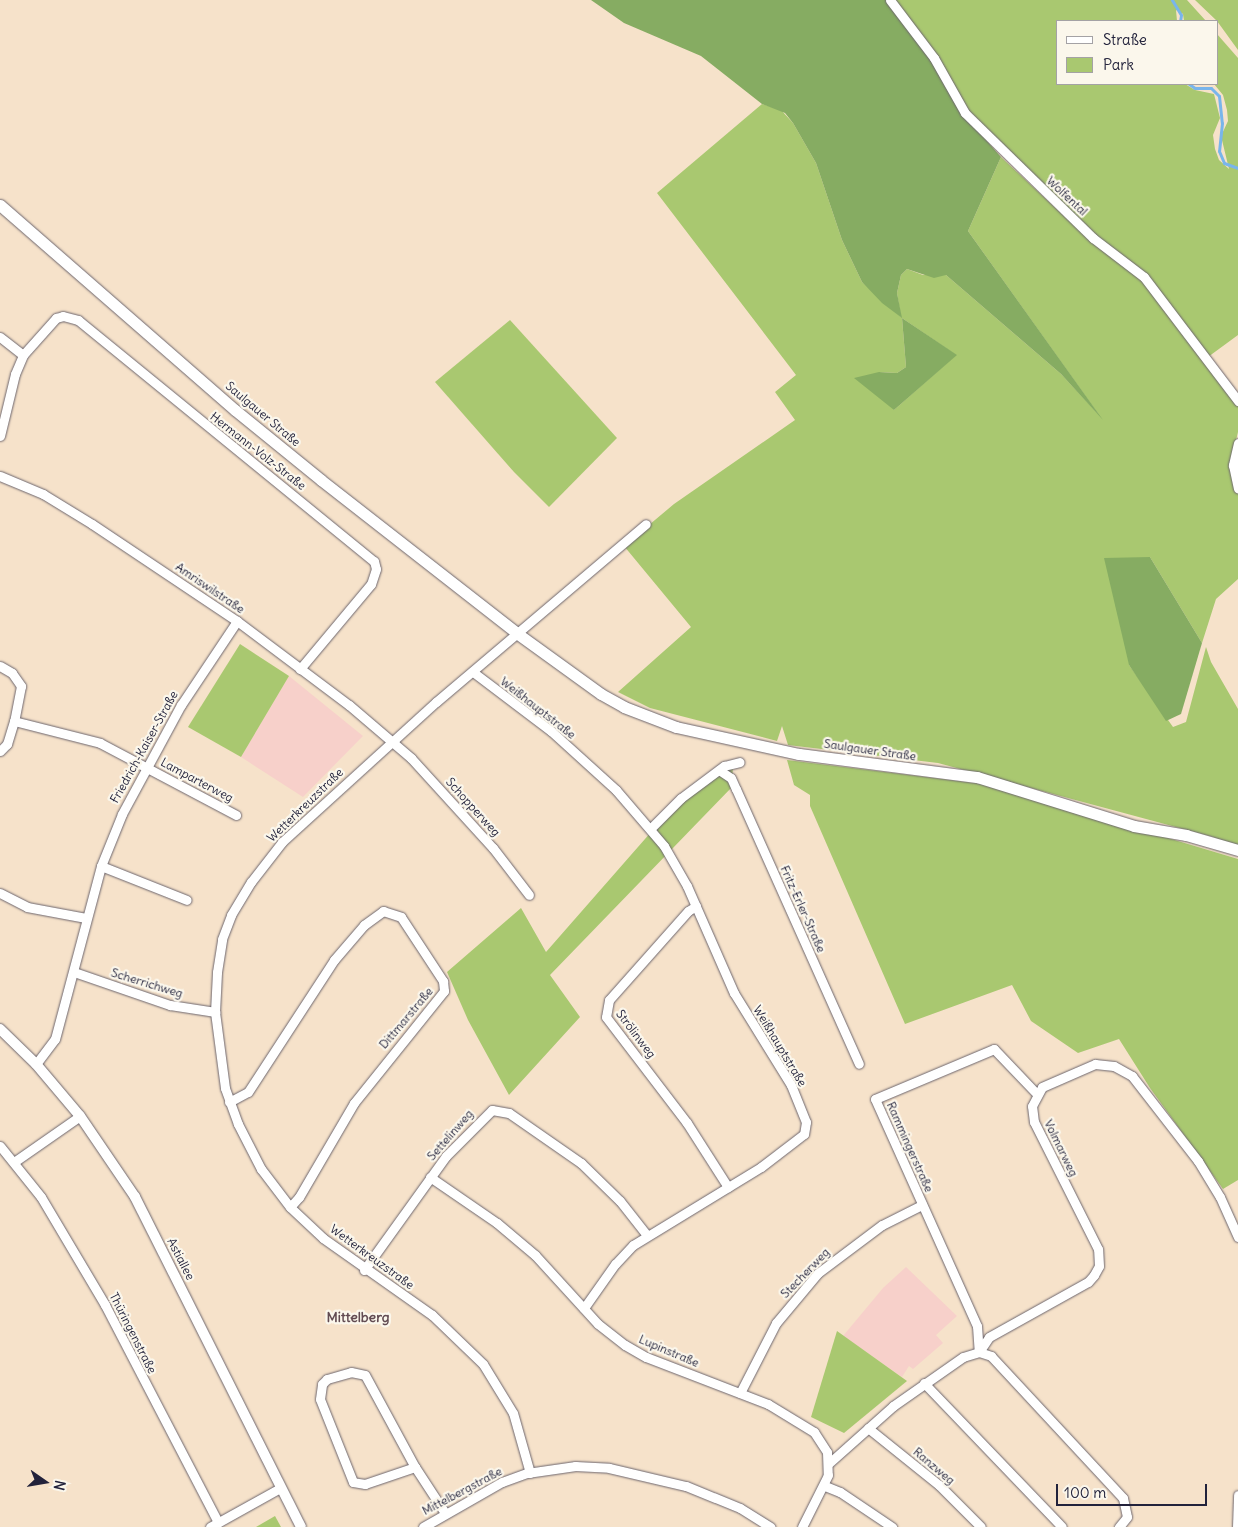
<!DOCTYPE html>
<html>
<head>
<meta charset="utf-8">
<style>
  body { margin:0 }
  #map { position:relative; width:1238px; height:1527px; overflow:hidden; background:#f6e2ca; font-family:Delius,sans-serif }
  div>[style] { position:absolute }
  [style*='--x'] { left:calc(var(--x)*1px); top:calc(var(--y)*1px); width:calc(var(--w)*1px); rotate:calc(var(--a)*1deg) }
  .built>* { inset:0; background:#f7d0ca }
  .green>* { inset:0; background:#a9c870 }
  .forest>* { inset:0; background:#86ac62 }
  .stream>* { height:3px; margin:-1.5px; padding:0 1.5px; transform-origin:1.5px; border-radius:1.5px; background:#79b5eb }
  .roads { filter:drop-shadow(0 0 1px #6c656d) drop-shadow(0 0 1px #6c656d) }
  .minor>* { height:9px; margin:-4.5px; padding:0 4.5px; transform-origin:4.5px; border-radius:4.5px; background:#fff }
  .tertiary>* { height:10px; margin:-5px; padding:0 5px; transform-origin:5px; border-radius:5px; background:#fff }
  .secondary>* { height:11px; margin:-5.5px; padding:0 5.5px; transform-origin:5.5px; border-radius:5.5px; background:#fff }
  span { translate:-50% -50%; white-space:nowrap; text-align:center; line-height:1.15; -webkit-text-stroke:4.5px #fbf7ec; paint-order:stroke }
  .street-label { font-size:12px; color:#22223b }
  .neighbourhood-label { font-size:14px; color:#624b52; font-weight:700 }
  .legend { position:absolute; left:1056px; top:20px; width:162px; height:65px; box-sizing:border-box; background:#fbf7ec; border:1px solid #a4a2a5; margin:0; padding:6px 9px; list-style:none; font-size:15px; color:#22223b }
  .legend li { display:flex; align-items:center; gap:10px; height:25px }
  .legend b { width:25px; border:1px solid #a4a2a5 }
  .north { position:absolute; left:20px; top:1457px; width:50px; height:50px; -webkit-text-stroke:4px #fbf7ec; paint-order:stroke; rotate:103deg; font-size:14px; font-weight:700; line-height:20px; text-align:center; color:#22223b }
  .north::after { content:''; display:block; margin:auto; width:18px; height:22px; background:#22223b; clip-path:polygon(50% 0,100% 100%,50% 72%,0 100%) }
  .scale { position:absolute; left:1056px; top:1484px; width:151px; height:22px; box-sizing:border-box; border:2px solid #22223b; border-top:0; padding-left:6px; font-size:15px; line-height:18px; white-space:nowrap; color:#22223b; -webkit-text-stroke:4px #fbf7ec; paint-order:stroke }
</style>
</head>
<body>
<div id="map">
  <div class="built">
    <div style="clip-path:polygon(289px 676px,363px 736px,303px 797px,241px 757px)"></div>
    <div style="clip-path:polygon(906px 1267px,957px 1316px,936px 1335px,943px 1343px,913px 1369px,909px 1366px,902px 1377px,843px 1336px,883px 1288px)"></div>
  </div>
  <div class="green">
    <div style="clip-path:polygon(890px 0,1187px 0,1206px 21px,1184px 21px,1183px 14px,1176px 10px,1177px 21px,1057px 21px,1057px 84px,1185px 84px,1195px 90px,1214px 94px,1220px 118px,1213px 135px,1215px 149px,1219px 160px,1229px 169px,1221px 136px,1228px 121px,1227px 110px,1223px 95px,1214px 84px,1217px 34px,1238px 58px,1238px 335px,1208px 357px,1148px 277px,1096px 236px,983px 131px)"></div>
    <div style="clip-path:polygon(1195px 0,1238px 0,1238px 50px,1217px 21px)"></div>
    <div style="clip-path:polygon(evenodd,762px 104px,781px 110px,793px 123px,816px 163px,842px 240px,862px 282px,901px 317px,897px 293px,901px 275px,907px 269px,923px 275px,946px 275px,1061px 374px,1099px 415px,968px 231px,1001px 157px,1066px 218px,1142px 279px,1238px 404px,1238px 432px,1230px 465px,1238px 494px,1238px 579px,1216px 599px,1202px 643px,1150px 557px,1129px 665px,1173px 727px,1186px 722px,1206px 647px,1211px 662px,1238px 709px,1238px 848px,1213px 837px,938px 763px,788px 745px,782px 726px,777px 741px,650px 708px,618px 692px,691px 627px,624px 546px,674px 504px,795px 420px,775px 392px,796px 375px,657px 193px,762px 104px,902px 318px,956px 355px,894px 410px,879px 372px,897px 373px,906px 367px,902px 318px)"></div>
    <div style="clip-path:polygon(510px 320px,617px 438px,549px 507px,514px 472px,435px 382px)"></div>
    <div style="clip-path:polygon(240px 644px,289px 676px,241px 757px,188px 727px)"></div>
    <div style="clip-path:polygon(787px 760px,991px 785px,1238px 859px,1238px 1180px,1223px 1189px,1150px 1088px,1119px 1039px,1078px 1053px,1031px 1021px,1012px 985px,905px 1024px,810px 806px,810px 795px,794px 785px)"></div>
    <div style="clip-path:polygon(733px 764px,732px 787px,550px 975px,580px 1017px,509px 1095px,468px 1020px,447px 972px,521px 908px,546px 952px,666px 815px)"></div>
    <div style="clip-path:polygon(837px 1331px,907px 1381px,844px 1433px,811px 1417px)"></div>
    <div style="clip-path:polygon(275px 1516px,281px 1527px,256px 1527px)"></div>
  </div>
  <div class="forest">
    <div style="clip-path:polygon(591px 0,890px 0,932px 58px,964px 115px,1001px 157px,968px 231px,1103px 420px,1061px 374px,946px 275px,934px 278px,907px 269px,901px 275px,897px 293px,902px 318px,957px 355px,894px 410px,854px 378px,879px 372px,897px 373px,906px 367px,902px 318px,882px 303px,862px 282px,842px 240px,816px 163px,793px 123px,785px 113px,762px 104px,701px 56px,624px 23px)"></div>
    <div style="clip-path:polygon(1150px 557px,1202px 643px,1181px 714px,1166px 721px,1129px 665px,1104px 558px)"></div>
  </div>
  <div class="stream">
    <div style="--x:1172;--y:0;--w:17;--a:59"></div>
    <div style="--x:1181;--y:15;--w:6;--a:99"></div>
    <div style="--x:1189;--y:84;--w:7;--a:34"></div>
    <div style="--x:1195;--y:88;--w:16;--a:0"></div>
    <div style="--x:1211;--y:88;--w:11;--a:45"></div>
    <div style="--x:1219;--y:96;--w:27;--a:84"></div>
    <div style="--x:1222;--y:123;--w:28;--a:96"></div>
    <div style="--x:1219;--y:151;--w:13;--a:67"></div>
    <div style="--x:1224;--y:163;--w:15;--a:20"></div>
  </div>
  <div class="roads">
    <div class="minor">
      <div style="--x:890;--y:0;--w:73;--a:52.8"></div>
      <div style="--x:934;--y:58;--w:63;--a:60.6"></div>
      <div style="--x:965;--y:113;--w:179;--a:44.3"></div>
      <div style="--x:1093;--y:238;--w:64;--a:37.4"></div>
      <div style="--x:1144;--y:277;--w:156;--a:52.8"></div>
      <div style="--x:0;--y:337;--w:29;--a:38"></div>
      <div style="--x:23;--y:355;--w:50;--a:-48.3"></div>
      <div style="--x:56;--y:318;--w:7;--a:-16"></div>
      <div style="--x:63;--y:316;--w:16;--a:15"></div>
      <div style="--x:78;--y:320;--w:382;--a:39.2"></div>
      <div style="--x:374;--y:561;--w:8;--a:76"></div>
      <div style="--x:376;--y:569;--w:16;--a:108"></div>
      <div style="--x:371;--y:584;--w:111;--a:129.9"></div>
      <div style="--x:0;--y:436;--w:64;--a:-76.4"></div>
      <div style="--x:15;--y:374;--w:21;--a:-67"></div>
      <div style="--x:1238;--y:443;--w:23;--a:103"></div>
      <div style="--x:1233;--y:465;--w:24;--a:78"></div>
      <div style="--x:0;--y:476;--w:47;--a:22.7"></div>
      <div style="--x:43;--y:494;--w:57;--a:31.5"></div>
      <div style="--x:92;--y:524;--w:174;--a:33.8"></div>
      <div style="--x:237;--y:621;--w:140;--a:36.9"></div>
      <div style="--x:349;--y:705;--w:82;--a:40.5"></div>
      <div style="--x:411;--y:758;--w:122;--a:47.7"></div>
      <div style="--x:493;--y:848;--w:59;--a:52.5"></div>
      <div style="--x:0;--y:666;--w:14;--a:30"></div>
      <div style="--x:12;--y:673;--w:16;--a:55"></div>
      <div style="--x:21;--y:686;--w:36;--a:101"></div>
      <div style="--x:14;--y:721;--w:89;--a:14.3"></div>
      <div style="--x:100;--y:743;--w:154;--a:27.9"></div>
      <div style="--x:473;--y:672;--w:98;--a:37.1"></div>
      <div style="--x:551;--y:731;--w:88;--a:42.2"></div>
      <div style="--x:616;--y:790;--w:74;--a:49.4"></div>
      <div style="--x:664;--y:846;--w:46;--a:60.1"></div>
      <div style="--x:687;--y:886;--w:117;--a:66.3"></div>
      <div style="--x:734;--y:993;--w:108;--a:58.2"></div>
      <div style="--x:791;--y:1085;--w:40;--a:68"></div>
      <div style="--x:806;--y:1122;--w:12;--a:99"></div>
      <div style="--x:804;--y:1134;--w:54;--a:142.5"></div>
      <div style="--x:761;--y:1167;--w:150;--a:148.6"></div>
      <div style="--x:633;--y:1245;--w:26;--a:133"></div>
      <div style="--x:615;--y:1264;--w:54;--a:125.2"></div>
      <div style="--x:0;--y:751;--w:10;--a:-45"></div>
      <div style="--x:7;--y:744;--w:24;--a:-73"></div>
      <div style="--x:719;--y:770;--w:14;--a:34"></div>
      <div style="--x:731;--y:778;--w:12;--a:66"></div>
      <div style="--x:736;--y:789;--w:301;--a:65.9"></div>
      <div style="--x:651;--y:828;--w:42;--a:-45"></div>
      <div style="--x:681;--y:798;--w:54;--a:-36.7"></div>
      <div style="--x:724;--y:766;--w:16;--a:-14"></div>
      <div style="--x:101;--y:866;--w:92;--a:21.6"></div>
      <div style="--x:0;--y:893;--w:30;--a:27"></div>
      <div style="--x:27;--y:907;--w:60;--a:10.6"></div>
      <div style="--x:696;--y:906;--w:9;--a:148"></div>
      <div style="--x:688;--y:911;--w:119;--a:131.6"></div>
      <div style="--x:609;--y:1000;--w:17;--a:100"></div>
      <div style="--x:606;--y:1017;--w:133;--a:52.6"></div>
      <div style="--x:687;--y:1123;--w:76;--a:57.4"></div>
      <div style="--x:74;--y:972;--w:102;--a:19"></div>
      <div style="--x:170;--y:1005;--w:46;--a:8.8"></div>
      <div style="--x:36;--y:1064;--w:31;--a:-53"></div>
      <div style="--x:55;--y:1039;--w:179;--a:-75.1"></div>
      <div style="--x:101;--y:866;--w:56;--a:-68"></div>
      <div style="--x:122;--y:814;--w:124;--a:-61.6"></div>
      <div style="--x:181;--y:705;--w:101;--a:-56.3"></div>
      <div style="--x:1036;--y:1093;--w:61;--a:-133.7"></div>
      <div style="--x:994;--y:1049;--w:129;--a:157.2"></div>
      <div style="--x:875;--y:1099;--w:249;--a:65.8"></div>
      <div style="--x:977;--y:1326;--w:26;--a:86"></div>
      <div style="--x:979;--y:1352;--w:13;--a:18"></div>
      <div style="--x:991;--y:1356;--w:194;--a:47.1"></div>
      <div style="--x:1123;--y:1498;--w:19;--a:78"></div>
      <div style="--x:1127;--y:1517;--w:13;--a:129"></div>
      <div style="--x:229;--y:1102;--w:21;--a:-28"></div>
      <div style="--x:248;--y:1092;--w:158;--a:-56.9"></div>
      <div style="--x:334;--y:960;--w:46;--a:-49.4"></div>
      <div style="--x:364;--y:925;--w:24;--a:-36"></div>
      <div style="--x:383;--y:911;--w:19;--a:18"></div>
      <div style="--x:401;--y:917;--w:77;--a:56.7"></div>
      <div style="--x:443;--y:981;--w:10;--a:84"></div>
      <div style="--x:444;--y:991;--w:144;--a:128.8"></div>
      <div style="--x:354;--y:1103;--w:109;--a:120.3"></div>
      <div style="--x:299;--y:1197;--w:13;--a:132"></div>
      <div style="--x:0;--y:1146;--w:65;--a:51.2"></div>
      <div style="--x:41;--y:1197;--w:126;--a:59.3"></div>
      <div style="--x:105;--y:1305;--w:245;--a:62.5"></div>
      <div style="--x:14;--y:1162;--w:80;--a:-34.9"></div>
      <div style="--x:430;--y:1177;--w:81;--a:34.5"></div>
      <div style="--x:497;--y:1223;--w:50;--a:40.1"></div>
      <div style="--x:535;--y:1255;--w:93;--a:47.6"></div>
      <div style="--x:598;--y:1324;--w:34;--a:38"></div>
      <div style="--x:625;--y:1345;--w:24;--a:30"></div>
      <div style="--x:646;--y:1357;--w:131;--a:21.1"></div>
      <div style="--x:768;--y:1404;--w:54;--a:31.3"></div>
      <div style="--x:814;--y:1432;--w:24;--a:57"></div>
      <div style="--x:827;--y:1452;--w:23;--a:88"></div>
      <div style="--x:828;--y:1475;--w:58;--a:116.6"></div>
      <div style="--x:364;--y:1270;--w:140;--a:-54.3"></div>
      <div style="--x:446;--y:1156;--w:65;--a:-45"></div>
      <div style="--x:492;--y:1110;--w:17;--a:10"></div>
      <div style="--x:509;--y:1113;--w:88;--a:34.8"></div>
      <div style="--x:581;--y:1163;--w:54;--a:44.3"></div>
      <div style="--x:620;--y:1201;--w:42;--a:51.8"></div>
      <div style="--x:924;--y:1383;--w:199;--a:46.2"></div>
      <div style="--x:740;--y:1393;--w:79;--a:-62.8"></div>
      <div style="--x:776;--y:1323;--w:65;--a:-50"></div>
      <div style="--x:818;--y:1273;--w:80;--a:-36.9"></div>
      <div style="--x:882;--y:1225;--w:45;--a:-26.6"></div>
      <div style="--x:868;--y:1428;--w:91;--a:38.8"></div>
      <div style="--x:939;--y:1485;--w:59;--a:45"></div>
      <div style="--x:828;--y:1464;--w:87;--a:-41.7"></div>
      <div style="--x:893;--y:1406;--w:85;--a:-35"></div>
      <div style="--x:963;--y:1357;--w:17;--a:-17"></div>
      <div style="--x:979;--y:1352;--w:18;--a:-56"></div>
      <div style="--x:989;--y:1337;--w:113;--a:-29.1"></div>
      <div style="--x:1088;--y:1282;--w:9;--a:-49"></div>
      <div style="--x:1094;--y:1275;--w:10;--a:-61"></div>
      <div style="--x:1099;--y:1266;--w:17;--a:-93"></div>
      <div style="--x:1098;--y:1249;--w:142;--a:-116.7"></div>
      <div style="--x:1034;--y:1122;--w:16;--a:-97"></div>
      <div style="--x:1032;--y:1106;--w:21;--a:-62"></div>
      <div style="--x:1042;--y:1087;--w:58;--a:-23.5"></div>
      <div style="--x:1095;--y:1064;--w:19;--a:6"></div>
      <div style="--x:1114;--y:1066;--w:21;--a:29"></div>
      <div style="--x:1132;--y:1076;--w:108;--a:52.2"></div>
      <div style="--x:1198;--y:1161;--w:42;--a:58.6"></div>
      <div style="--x:1220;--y:1197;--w:44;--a:65.8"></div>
      <div style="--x:415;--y:1467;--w:53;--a:161.2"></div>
      <div style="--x:365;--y:1484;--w:12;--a:-171"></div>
      <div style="--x:353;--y:1482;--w:89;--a:-111.7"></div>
      <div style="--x:320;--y:1399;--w:15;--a:-82"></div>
      <div style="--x:322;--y:1384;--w:7;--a:-45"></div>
      <div style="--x:327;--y:1379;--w:25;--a:-16"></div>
      <div style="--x:351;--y:1372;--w:14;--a:12"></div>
      <div style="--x:365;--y:1375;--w:105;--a:61.5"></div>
      <div style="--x:415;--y:1467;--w:55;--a:56.9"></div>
      <div style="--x:530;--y:1473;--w:62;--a:-105.8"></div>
      <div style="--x:513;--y:1413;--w:57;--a:-121.5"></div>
      <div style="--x:483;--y:1364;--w:71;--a:-136.1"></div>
      <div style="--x:432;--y:1315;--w:133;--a:-144.8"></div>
      <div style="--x:323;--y:1238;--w:45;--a:-136.8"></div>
      <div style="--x:290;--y:1207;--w:48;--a:-127.3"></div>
      <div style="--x:261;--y:1169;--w:51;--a:-117.1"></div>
      <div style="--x:238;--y:1124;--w:38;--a:-110"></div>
      <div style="--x:225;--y:1088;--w:77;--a:-97.5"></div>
      <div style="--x:215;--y:1012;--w:40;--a:-87.1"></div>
      <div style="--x:217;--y:972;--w:33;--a:-81"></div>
      <div style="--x:222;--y:939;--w:26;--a:-69"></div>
      <div style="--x:231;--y:915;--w:39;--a:-59"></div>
      <div style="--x:251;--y:882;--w:51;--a:-52.2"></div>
      <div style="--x:282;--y:842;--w:208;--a:-42.3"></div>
      <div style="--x:436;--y:702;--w:275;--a:-40.3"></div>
      <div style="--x:825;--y:1486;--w:16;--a:22"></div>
      <div style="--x:840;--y:1492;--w:63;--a:33.9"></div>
      <div style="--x:210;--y:1527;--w:80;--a:-29.1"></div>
      <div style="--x:423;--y:1527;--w:91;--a:-29.7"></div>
      <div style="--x:502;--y:1482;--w:27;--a:-20"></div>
      <div style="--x:527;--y:1473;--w:49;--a:-8.3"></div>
      <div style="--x:575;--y:1466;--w:34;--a:3"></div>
      <div style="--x:609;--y:1468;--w:79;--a:13.2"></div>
      <div style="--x:686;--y:1486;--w:58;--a:22.2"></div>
      <div style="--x:740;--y:1508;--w:36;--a:32"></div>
      <div style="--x:1237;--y:1527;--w:32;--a:-88"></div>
    </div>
    <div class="tertiary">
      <div style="--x:0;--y:1029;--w:50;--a:44.2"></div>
      <div style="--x:36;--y:1064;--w:68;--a:49.8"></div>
      <div style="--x:80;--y:1116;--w:98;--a:55.8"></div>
      <div style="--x:135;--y:1197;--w:369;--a:63.3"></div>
    </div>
    <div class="secondary">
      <div style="--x:0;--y:205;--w:312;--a:41.1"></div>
      <div style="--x:235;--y:410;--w:111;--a:39.1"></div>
      <div style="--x:321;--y:480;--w:250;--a:38"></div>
      <div style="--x:518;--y:634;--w:102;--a:35.9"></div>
      <div style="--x:601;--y:694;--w:26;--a:29"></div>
      <div style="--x:624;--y:707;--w:56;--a:21"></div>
      <div style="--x:676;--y:727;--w:126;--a:12.4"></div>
      <div style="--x:799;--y:754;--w:179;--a:7.4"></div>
      <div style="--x:977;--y:777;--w:164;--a:17.3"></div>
      <div style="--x:1134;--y:826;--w:53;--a:9.8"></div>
      <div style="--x:1186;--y:835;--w:54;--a:16.1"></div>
    </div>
  </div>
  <div class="street-label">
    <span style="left:1067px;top:196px;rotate:43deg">Wolfental</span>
    <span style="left:263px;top:414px;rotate:40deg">Saulgauer Straße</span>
    <span style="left:258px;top:451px;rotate:38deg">Hermann-Volz-Straße</span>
    <span style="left:210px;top:588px;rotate:34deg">Amriswilstraße</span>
    <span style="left:538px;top:708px;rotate:38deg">Weißhauptstraße</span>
    <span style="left:144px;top:747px;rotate:-61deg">Friedrich-Kaiser-Straße</span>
    <span style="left:870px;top:750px;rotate:8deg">Saulgauer Straße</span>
    <span style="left:197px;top:780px;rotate:28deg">Lamparterweg</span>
    <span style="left:305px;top:805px;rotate:-44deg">Wetterkreuzstraße</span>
    <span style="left:473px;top:807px;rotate:48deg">Schopperweg</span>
    <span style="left:803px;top:909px;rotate:66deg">Fritz-Erler-Straße</span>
    <span style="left:147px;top:983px;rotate:17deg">Scherrichweg</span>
    <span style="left:406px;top:1018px;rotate:-50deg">Dittmarstraße</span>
    <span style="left:636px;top:1034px;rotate:53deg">Strölinweg</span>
    <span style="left:780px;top:1046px;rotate:59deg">Weißhauptstraße</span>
    <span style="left:450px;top:1135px;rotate:-49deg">Settelinweg</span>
    <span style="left:910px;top:1147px;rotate:66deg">Rammingerstraße</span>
    <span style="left:1061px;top:1148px;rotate:64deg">Volmarweg</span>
    <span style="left:372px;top:1257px;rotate:36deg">Wetterkreuzstraße</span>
    <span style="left:181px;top:1259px;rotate:63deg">Astiallee</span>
    <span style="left:805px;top:1273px;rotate:-46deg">Stecherweg</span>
    <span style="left:133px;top:1333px;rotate:63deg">Thüringenstraße</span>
    <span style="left:669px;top:1351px;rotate:23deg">Lupinstraße</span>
    <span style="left:934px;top:1466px;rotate:40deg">Ranzweg</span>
    <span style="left:462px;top:1491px;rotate:-28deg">Mittelbergstraße</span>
  </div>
  <div class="neighbourhood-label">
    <span style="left:358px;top:1317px">Mittelberg</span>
  </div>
  <ul class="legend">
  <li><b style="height:6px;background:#fff"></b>Straße</li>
  <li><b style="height:14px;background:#a9c870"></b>Park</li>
  </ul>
  <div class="north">N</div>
  <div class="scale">100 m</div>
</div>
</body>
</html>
